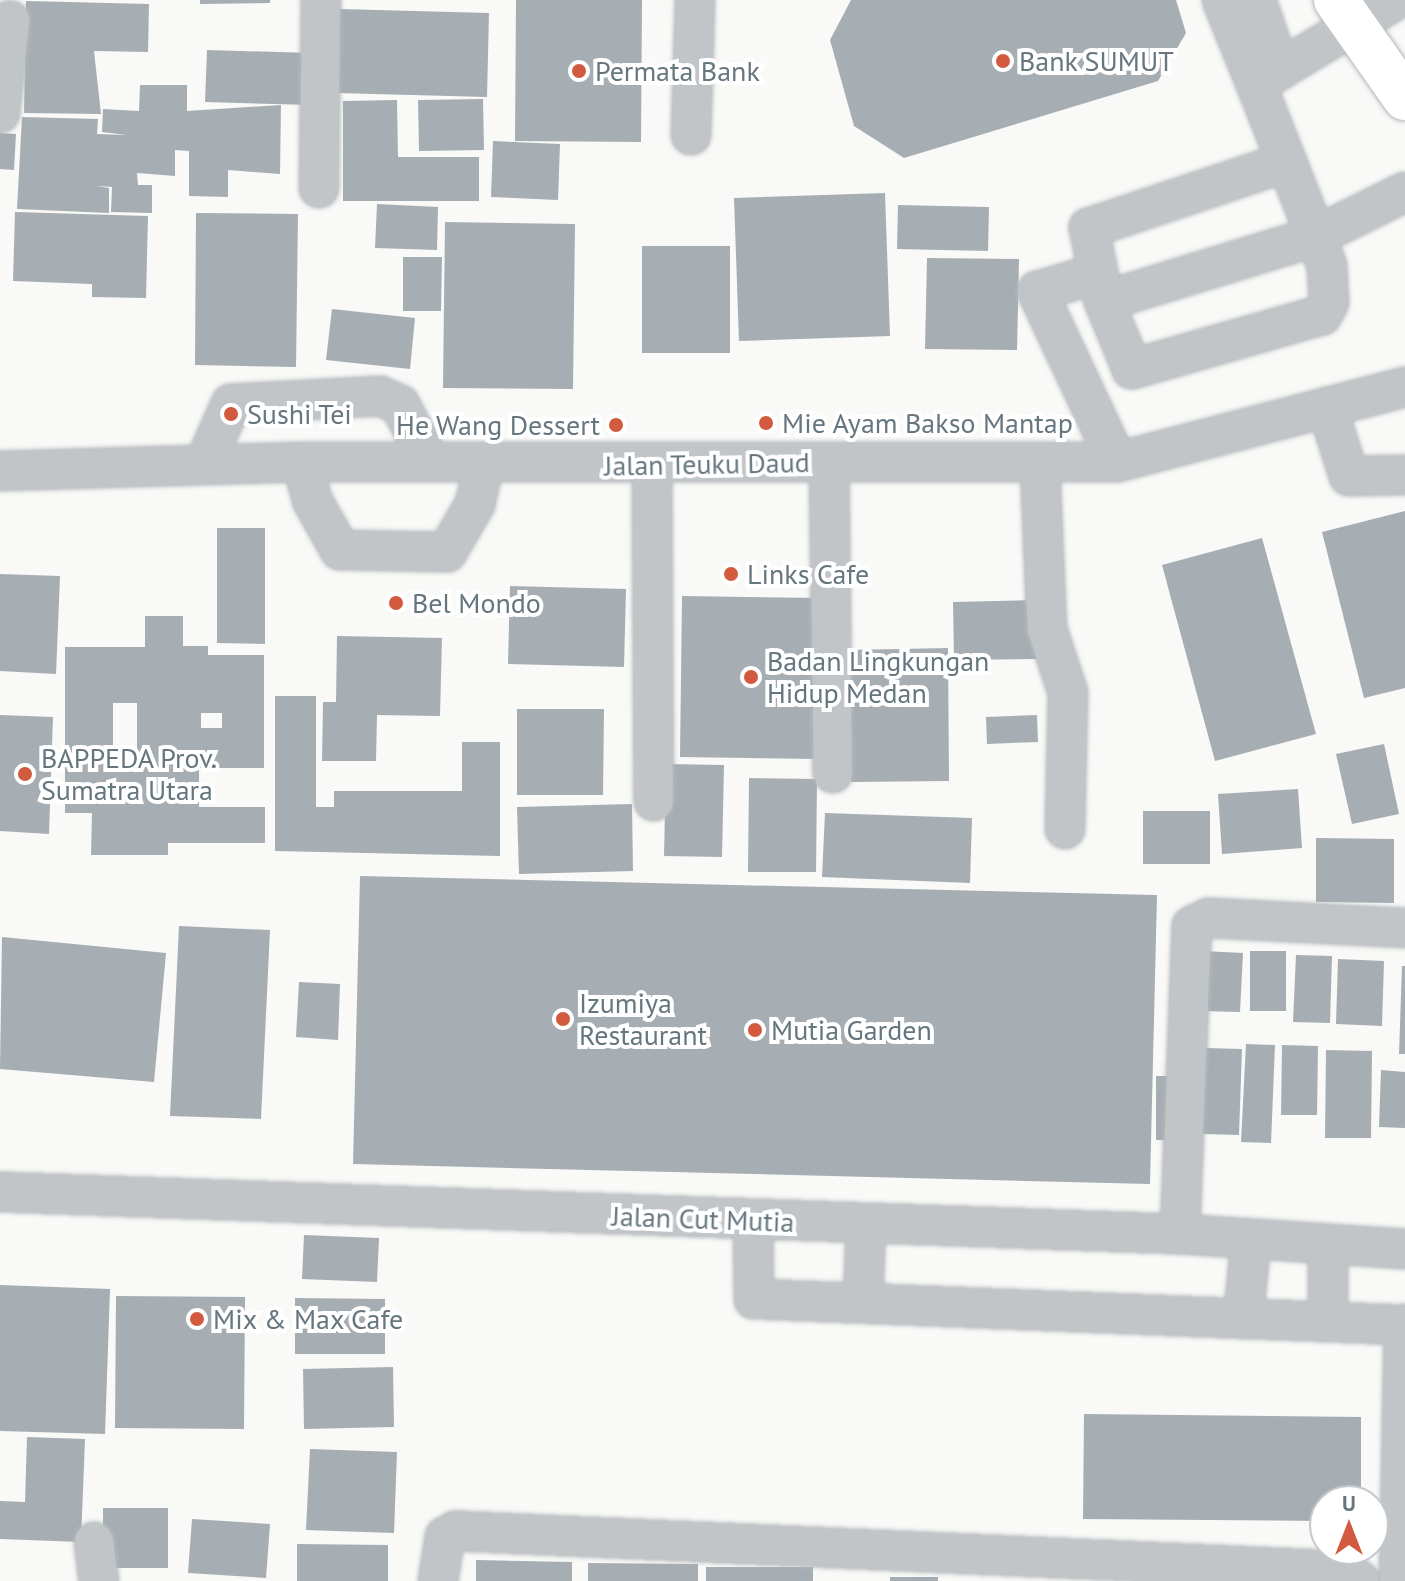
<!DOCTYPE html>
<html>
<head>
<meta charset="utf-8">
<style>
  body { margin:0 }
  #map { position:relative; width:1405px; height:1581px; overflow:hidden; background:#f9f9f7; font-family:"PT Sans",sans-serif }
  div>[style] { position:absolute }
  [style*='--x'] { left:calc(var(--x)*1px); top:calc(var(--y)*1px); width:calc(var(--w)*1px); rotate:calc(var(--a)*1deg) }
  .building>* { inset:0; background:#a6aeb3 }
  .roads { filter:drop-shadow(0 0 2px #b4b9bc) drop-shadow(0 0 2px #b4b9bc) }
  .minor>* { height:38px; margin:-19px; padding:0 19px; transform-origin:19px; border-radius:19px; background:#c1c5c8 }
  .major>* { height:44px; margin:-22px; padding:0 22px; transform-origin:22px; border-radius:22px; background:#fff }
  .dots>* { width:22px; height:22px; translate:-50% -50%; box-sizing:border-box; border:4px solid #fff; border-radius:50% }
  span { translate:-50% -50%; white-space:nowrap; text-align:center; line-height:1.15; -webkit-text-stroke:8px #fff; paint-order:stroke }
  .poi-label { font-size:28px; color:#66767f }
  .left { translate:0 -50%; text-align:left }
  .right { translate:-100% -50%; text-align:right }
  .street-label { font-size:28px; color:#66767f }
  .north { position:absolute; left:1309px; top:1485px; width:80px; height:80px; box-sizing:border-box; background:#fff; border:2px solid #c2c8cc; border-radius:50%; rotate:0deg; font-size:22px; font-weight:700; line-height:32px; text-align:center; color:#66767f }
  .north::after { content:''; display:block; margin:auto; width:28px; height:36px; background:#d25a3e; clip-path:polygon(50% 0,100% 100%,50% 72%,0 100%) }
</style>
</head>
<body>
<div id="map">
  <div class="building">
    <div style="clip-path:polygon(200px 0,270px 0,270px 3px,200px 4px)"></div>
    <div style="clip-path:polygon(516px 0,642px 0,641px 142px,515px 141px)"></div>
    <div style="clip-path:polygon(851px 0,1176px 0,1186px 33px,1158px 81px,904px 158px,854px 126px,830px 40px)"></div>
    <div style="clip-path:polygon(26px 1px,149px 4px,148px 52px,94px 51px,101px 114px,24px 113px)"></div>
    <div style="clip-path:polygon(339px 9px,489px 13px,487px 97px,337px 93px)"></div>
    <div style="clip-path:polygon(207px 50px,312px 53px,311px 105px,205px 102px)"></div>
    <div style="clip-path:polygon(140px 85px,187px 85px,187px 111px,281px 105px,280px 174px,228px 170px,228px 197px,189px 196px,189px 151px,175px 150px,175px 176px,137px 173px,138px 185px,152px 185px,152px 213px,111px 212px,112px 187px,96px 186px,109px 188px,109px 213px,17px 209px,22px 117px,98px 119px,97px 134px,127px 135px,102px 132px,103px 109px,139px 111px)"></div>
    <div style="clip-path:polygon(483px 99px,484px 150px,419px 151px,418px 100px)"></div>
    <div style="clip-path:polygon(397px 100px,398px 157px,479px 157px,479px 201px,343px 201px,343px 101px)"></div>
    <div style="clip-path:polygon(0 133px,16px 134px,14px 170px,0 169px)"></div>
    <div style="clip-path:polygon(493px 141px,560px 144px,558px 200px,491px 197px)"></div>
    <div style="clip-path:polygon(885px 193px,890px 336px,739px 341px,734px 198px)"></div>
    <div style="clip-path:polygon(377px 204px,438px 207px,437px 250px,375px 248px)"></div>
    <div style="clip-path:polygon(898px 205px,989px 207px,988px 251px,897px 249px)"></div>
    <div style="clip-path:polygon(15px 212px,148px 216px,146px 298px,92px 297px,92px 284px,13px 281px)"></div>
    <div style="clip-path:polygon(196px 213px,298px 214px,296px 367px,195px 365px)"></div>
    <div style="clip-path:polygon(445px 222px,575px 224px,573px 389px,443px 388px)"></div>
    <div style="clip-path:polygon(642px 246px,730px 246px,730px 353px,642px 353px)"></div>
    <div style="clip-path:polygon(403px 257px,442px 257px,441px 311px,403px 311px)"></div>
    <div style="clip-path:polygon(927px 258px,1019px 259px,1017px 350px,925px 349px)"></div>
    <div style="clip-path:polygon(332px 309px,415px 318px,410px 369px,326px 360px)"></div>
    <div style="clip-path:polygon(1405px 511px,1405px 688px,1364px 698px,1322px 532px)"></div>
    <div style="clip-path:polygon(217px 528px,265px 528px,265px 644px,217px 643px)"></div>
    <div style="clip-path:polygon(1262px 538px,1316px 734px,1215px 761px,1162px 565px)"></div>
    <div style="clip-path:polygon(0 574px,60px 576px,56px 674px,0 671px)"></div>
    <div style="clip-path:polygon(510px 586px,626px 589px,624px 667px,508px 664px)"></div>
    <div style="clip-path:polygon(682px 596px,822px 598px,819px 759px,680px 757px)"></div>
    <div style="clip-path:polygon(1035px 600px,1036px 659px,954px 660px,953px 602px)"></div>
    <div style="clip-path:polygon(evenodd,145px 616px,183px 616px,183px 646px,208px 646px,208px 655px,264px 655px,264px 768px,199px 768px,199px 807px,265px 807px,265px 843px,168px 843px,168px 855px,91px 855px,92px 813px,65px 813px,65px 647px,145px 647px,145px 616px,113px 703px,137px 703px,137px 764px,113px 764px,113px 703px,145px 616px,201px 713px,222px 713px,222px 728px,201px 728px,201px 713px)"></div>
    <div style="clip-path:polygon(337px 636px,442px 638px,440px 716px,377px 715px,376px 761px,322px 761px,323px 702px,336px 702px)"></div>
    <div style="clip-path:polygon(948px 648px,949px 781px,851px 782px,850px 650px)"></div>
    <div style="clip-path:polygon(275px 696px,316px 696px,316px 807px,334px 807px,334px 791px,462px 791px,462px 742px,500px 742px,500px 856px,275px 851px)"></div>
    <div style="clip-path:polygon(517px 709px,604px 709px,603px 795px,517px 795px)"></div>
    <div style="clip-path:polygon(0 715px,53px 717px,49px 834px,0 831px)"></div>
    <div style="clip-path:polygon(1037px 715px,1038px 742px,987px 744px,986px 717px)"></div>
    <div style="clip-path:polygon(1384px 744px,1399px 814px,1352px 824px,1336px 754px)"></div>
    <div style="clip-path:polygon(666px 764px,724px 765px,722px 857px,664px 856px)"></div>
    <div style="clip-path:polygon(749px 778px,817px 779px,816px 872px,748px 872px)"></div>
    <div style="clip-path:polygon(1298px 789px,1302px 848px,1222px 854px,1218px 794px)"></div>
    <div style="clip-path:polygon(632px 804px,633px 871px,519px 874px,517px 807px)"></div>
    <div style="clip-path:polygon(1143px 811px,1210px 811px,1210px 864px,1143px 864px)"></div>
    <div style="clip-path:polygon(825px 813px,972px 818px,970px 883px,822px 877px)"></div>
    <div style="clip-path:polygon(1316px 838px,1394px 839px,1394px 903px,1316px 902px)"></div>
    <div style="clip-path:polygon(360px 876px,1157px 895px,1150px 1184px,353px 1164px)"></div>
    <div style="clip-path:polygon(179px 926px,270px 930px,261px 1119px,170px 1116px)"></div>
    <div style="clip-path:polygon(2px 937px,166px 953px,154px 1082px,0 1069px)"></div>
    <div style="clip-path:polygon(1203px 951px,1243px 953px,1240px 1012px,1200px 1011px)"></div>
    <div style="clip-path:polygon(1250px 951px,1286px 951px,1286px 1011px,1250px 1011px)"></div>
    <div style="clip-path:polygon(1296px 955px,1332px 956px,1330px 1023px,1293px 1022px)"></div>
    <div style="clip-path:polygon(1338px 959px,1384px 961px,1382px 1026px,1336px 1024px)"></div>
    <div style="clip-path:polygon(1402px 966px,1405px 966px,1405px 1054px,1399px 1054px)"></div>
    <div style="clip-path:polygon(299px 982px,340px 984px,338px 1040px,296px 1037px)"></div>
    <div style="clip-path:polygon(1246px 1044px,1275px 1045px,1271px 1143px,1241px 1142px)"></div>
    <div style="clip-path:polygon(1282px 1045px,1318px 1046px,1317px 1115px,1281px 1115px)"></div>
    <div style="clip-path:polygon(1205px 1048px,1242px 1049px,1239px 1135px,1202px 1134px)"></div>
    <div style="clip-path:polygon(1326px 1050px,1372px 1051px,1371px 1138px,1325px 1138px)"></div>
    <div style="clip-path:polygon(1381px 1070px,1405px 1072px,1405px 1128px,1379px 1127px)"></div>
    <div style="clip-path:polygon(1156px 1076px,1182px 1076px,1182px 1141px,1156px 1140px)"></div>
    <div style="clip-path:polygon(304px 1235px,379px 1238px,377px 1282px,302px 1279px)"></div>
    <div style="clip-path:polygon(0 1285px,110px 1289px,105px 1434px,0 1431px)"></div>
    <div style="clip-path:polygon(116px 1296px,245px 1297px,244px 1429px,115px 1428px)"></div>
    <div style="clip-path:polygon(295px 1298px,385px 1299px,385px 1354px,295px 1354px)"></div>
    <div style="clip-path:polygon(393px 1367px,394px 1427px,304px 1429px,303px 1369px)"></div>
    <div style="clip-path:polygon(1084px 1414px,1361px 1417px,1361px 1501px,1325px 1501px,1325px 1521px,1083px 1519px)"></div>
    <div style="clip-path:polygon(27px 1437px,85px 1439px,81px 1542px,0 1539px,0 1501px,25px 1502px)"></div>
    <div style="clip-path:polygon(310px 1449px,397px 1452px,394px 1533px,306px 1530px)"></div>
    <div style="clip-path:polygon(103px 1508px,168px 1508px,168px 1568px,103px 1568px)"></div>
    <div style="clip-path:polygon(192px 1519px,270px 1524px,266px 1578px,188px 1573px)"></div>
    <div style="clip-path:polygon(297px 1544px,388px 1545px,388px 1581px,297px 1581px)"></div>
    <div style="clip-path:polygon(476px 1560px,572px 1562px,572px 1581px,476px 1581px)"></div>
    <div style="clip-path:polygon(588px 1563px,698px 1564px,698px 1581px,588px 1581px)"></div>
    <div style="clip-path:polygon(706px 1567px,813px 1567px,813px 1581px,706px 1581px)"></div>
    <div style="clip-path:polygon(890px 1577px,938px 1577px,938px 1581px,890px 1581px)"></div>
  </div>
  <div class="roads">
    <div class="minor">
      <div style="--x:1222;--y:0;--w:91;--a:68"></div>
      <div style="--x:1256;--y:84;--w:163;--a:68.5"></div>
      <div style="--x:1316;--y:236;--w:32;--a:70"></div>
      <div style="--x:1327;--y:266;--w:36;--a:87"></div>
      <div style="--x:1329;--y:302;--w:15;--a:118"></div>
      <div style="--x:1322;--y:315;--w:198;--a:164.1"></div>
      <div style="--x:1132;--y:369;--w:74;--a:-112.4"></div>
      <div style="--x:1104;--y:301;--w:75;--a:-101.6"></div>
      <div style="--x:1089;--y:228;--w:208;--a:-18.5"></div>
      <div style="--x:1256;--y:0;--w:74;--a:71.1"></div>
      <div style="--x:1256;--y:84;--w:163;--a:-31"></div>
      <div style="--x:0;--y:113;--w:93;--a:-83.8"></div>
      <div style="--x:691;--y:135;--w:135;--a:-88.3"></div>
      <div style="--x:319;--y:188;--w:188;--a:-89.4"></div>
      <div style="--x:1096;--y:274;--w:61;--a:163.9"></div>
      <div style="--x:1037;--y:291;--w:189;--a:64.9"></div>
      <div style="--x:1104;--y:301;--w:222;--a:-17"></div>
      <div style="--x:1316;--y:236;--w:99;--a:-26.3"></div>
      <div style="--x:1327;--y:407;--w:72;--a:72.3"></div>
      <div style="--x:1349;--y:476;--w:56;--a:-1"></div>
      <div style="--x:302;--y:462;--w:39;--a:75"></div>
      <div style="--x:312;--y:500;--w:57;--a:60.8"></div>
      <div style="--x:340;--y:550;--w:107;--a:1.1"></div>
      <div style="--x:447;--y:552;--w:56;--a:-59.7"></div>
      <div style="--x:475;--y:504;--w:39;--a:-77"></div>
      <div style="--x:829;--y:462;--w:311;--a:89.3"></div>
      <div style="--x:204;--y:465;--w:67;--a:-66.1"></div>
      <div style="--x:231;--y:404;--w:149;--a:-3.1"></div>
      <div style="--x:380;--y:396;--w:22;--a:24"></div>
      <div style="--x:400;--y:405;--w:64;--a:62.2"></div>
      <div style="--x:1040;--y:465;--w:164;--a:87.6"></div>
      <div style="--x:1047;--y:629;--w:67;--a:71.8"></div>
      <div style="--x:1068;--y:693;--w:136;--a:91.3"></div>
      <div style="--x:652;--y:466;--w:335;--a:89.7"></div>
      <div style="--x:0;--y:471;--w:302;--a:-1.7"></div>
      <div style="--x:302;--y:462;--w:815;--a:0"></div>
      <div style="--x:1117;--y:462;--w:298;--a:-14.6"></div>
      <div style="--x:0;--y:1192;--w:1181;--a:2.04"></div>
      <div style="--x:1180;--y:1234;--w:225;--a:3.8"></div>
      <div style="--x:753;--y:1220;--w:79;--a:89.3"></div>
      <div style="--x:754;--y:1299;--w:652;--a:2.29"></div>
      <div style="--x:1180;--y:1234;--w:308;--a:-87.8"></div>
      <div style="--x:1192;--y:926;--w:19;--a:-25"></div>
      <div style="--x:1209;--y:918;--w:196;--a:2.9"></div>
      <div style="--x:1328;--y:1247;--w:75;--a:90"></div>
      <div style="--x:863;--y:1303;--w:79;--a:-87.8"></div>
      <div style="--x:1243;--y:1319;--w:77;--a:-84.1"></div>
      <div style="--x:94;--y:1542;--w:39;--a:83"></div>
      <div style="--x:438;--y:1581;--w:45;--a:-81"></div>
      <div style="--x:445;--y:1537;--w:13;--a:-29"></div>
      <div style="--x:456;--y:1531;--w:891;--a:2.57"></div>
      <div style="--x:1346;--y:1571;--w:17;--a:36"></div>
      <div style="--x:1399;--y:1581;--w:257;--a:-88.9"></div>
    </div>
    <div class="major">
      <div style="--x:1336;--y:0;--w:120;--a:54.9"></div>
    </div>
  </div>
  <div class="dots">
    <div style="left:1003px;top:61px;background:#d25a3e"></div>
    <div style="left:579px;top:71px;background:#d25a3e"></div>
    <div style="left:231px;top:414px;background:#d25a3e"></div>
    <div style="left:766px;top:423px;background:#d25a3e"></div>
    <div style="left:616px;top:425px;background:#d25a3e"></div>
    <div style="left:731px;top:574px;background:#d25a3e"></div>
    <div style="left:396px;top:603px;background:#d25a3e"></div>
    <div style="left:751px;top:677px;background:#d25a3e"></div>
    <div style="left:25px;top:774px;background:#d25a3e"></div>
    <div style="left:563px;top:1019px;background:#d25a3e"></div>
    <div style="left:755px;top:1030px;background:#d25a3e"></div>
    <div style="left:197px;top:1319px;background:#d25a3e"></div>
  </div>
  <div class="poi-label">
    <span class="left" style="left:1019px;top:61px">Bank SUMUT</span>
    <span class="left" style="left:595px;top:71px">Permata Bank</span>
    <span class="left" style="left:247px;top:414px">Sushi Tei</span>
    <span class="left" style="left:782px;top:423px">Mie Ayam Bakso Mantap</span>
    <span class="right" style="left:600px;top:425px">He Wang Dessert</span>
    <span class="left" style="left:747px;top:574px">Links Cafe</span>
    <span class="left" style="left:412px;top:603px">Bel Mondo</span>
    <span class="left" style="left:767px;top:677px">Badan Lingkungan<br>Hidup Medan</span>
    <span class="left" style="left:41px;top:774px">BAPPEDA Prov.<br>Sumatra Utara</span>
    <span class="left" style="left:579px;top:1019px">Izumiya<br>Restaurant</span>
    <span class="left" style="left:771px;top:1030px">Mutia Garden</span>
    <span class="left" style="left:213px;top:1319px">Mix &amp; Max Cafe</span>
  </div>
  <div class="street-label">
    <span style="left:707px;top:464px;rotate:-1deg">Jalan Teuku Daud</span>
    <span style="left:703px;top:1219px;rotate:2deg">Jalan Cut Mutia</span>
  </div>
  <div class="north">U</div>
</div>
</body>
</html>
